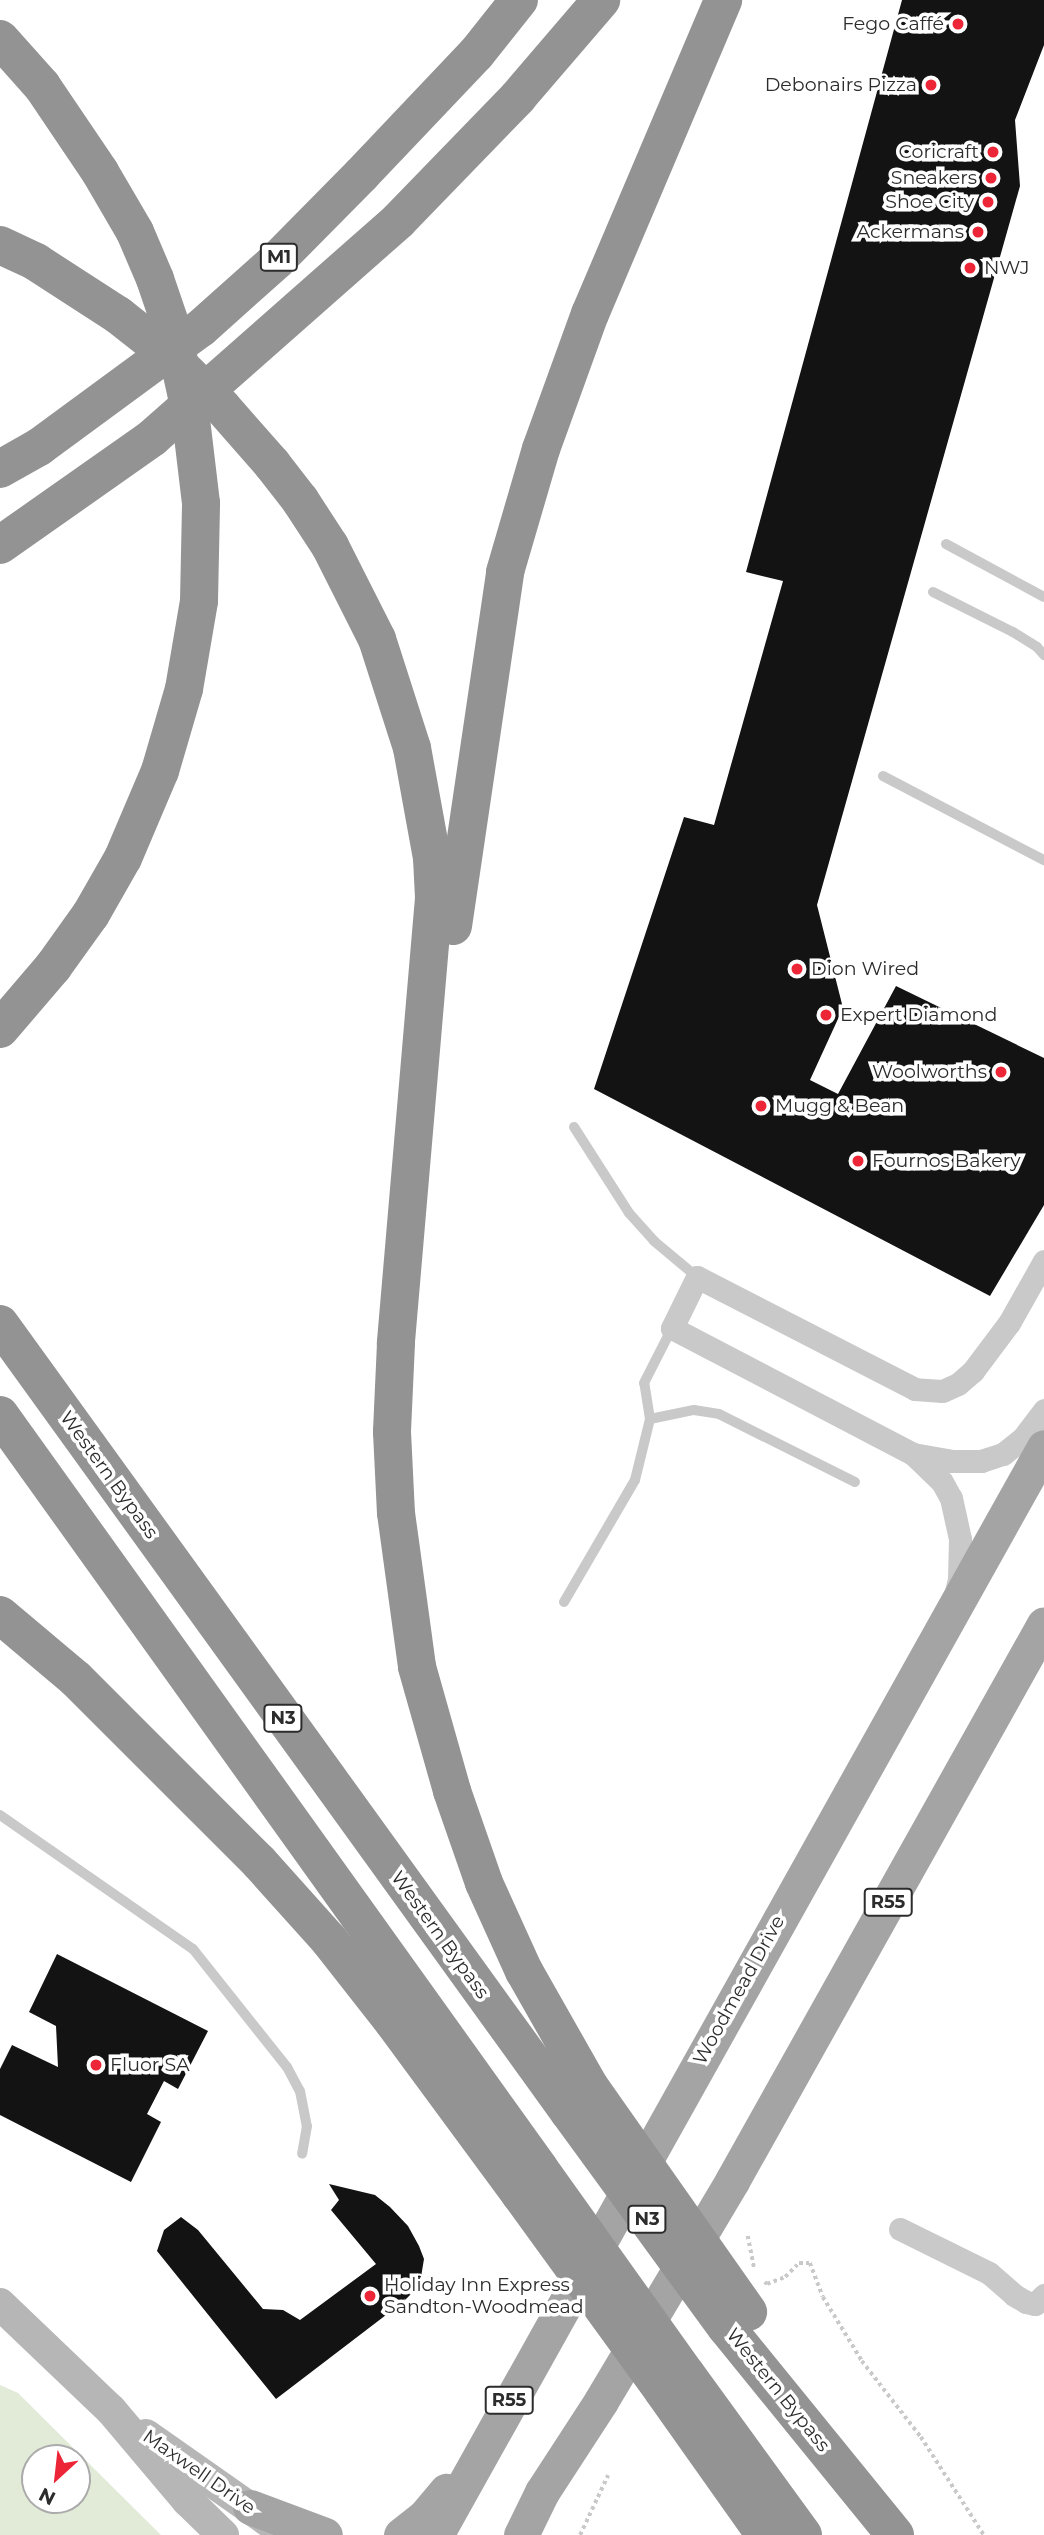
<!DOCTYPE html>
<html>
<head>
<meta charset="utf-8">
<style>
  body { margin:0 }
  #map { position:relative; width:1044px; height:2535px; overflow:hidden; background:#fff; font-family:Montserrat,sans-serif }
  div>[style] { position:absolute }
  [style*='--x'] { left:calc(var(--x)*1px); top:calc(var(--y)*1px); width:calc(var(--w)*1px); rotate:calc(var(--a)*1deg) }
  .green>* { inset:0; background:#e2ebd8 }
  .building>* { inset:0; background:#131313 }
  .path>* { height:3.5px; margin-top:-1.75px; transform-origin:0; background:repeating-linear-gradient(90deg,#c9c9c9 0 3.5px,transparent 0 7px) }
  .service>* { height:10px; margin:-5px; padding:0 5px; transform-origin:5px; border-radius:5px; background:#c9c9c9 }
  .minor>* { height:23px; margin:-11.5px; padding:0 11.5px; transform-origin:11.5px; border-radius:11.5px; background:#c9c9c9 }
  .secondary>* { height:32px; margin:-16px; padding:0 16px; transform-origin:16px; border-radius:16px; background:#b6b6b6 }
  .primary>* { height:35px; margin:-17.5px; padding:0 17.5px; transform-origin:17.5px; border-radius:17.5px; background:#a4a4a4 }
  .motorway>* { height:38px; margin:-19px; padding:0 19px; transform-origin:19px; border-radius:19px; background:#939393 }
  .motorway-bridge>* { height:38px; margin:-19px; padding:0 19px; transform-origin:19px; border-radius:19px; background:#939393 }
  .dots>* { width:19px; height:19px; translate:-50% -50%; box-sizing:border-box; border:4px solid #fff; border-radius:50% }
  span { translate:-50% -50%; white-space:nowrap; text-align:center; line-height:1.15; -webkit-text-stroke:7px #fff; paint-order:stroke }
  .shield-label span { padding:2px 5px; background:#fff; border:2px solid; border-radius:5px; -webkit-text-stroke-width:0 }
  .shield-label { font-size:18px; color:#2c2c2c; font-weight:700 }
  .poi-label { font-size:19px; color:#2c2c2c }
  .right { translate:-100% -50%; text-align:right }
  .left { translate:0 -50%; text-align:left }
  .street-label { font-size:19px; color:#2c2c2c }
  .north { position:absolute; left:21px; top:2444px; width:70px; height:70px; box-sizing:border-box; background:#fff; border:2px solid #ababab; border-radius:50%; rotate:207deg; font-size:19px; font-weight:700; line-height:28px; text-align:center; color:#2c2c2c }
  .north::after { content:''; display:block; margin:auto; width:24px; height:32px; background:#ec2537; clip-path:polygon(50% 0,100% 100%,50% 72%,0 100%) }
</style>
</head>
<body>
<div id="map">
  <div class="green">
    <div style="clip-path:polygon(evenodd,0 2385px,18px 2393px,161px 2535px,0 2535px,0 2385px,35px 2458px,77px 2458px,77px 2500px,35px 2500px,35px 2458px)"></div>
  </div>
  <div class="building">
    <div style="clip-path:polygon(902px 0,1044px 0,1044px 45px,1015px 120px,1020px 186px,817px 905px,843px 1008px,810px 1080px,838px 1094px,896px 986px,1044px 1058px,1044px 1205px,990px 1296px,594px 1089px,684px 817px,714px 825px,783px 581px,746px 572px)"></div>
    <div style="clip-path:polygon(57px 1954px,208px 2031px,178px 2089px,164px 2081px,147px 2114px,161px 2122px,131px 2182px,0 2115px,0 2069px,12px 2045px,58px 2067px,56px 2026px,29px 2012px)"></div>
    <div style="clip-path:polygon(329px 2184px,375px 2195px,390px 2207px,408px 2226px,419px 2246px,424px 2259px,421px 2277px,414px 2291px,403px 2302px,276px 2399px,157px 2251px,164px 2230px,181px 2217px,198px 2230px,263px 2309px,283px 2310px,300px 2320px,376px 2264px,331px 2210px,339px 2200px)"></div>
  </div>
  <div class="path">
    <div style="--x:748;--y:2236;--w:33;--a:79"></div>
    <div style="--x:765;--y:2282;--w:3;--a:45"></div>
    <div style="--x:767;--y:2284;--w:19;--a:-21"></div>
    <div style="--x:785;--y:2277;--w:20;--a:-45"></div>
    <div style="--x:799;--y:2263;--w:11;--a:0"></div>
    <div style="--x:810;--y:2263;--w:36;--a:69"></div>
    <div style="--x:823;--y:2297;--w:75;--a:58.6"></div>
    <div style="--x:862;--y:2361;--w:96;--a:52.2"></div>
    <div style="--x:921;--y:2437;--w:117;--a:57.3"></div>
    <div style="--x:580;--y:2535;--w:66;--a:-65"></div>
  </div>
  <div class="service">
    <div style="--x:946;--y:544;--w:111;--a:28.4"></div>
    <div style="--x:933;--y:592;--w:89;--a:26.6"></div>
    <div style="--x:1013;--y:632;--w:28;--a:32"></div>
    <div style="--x:1037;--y:647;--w:11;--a:49"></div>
    <div style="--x:883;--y:776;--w:182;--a:27.6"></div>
    <div style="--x:574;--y:1127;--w:102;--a:57.4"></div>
    <div style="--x:629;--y:1213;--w:38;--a:48"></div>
    <div style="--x:654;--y:1241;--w:56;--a:39.9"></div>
    <div style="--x:650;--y:1419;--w:45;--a:-11.6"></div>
    <div style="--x:694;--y:1410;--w:25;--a:9"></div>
    <div style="--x:719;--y:1414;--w:152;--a:26.6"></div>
    <div style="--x:564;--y:1602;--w:141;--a:-59.8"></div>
    <div style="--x:635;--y:1480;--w:63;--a:-76.2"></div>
    <div style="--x:650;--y:1419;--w:36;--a:-99"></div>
    <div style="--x:644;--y:1383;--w:62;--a:-63"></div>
    <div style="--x:0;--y:1815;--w:235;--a:34.8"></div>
    <div style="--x:193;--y:1949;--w:151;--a:51.5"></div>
    <div style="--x:287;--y:2067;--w:27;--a:62"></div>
    <div style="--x:300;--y:2091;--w:36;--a:79"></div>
    <div style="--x:307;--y:2126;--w:28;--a:100"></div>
  </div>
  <div class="minor">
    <div style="--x:1044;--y:1261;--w:71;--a:119.4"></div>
    <div style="--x:1009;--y:1323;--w:60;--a:126.9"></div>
    <div style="--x:973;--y:1371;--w:20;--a:139"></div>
    <div style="--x:958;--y:1384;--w:17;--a:156"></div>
    <div style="--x:942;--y:1391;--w:27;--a:-176"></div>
    <div style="--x:915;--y:1389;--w:245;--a:-152.8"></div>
    <div style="--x:697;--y:1277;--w:57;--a:116.1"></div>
    <div style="--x:672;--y:1328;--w:272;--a:27.6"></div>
    <div style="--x:913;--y:1454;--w:39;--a:10"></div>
    <div style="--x:951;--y:1461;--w:30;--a:0"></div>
    <div style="--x:981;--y:1461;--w:23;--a:-18"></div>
    <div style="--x:1003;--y:1454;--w:26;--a:-39"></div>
    <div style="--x:1023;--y:1438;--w:35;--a:-53"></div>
    <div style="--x:913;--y:1454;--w:40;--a:44"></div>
    <div style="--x:942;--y:1482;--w:18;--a:61"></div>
    <div style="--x:951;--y:1498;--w:42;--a:77.6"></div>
    <div style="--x:960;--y:1539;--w:40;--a:91.4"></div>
    <div style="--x:959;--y:1579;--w:13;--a:103"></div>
    <div style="--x:900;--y:2229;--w:99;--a:26.3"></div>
    <div style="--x:989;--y:2273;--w:33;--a:41"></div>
    <div style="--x:1014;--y:2295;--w:14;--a:30"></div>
    <div style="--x:1026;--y:2302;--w:9;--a:13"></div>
    <div style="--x:1035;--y:2304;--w:13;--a:-45"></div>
  </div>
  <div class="secondary">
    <div style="--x:0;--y:2304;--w:153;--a:43.7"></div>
    <div style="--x:111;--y:2410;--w:119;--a:49.8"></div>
    <div style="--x:188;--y:2501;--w:49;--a:44.2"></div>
    <div style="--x:146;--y:2435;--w:151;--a:35.1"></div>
  </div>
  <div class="primary">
    <div style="--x:250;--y:2507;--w:80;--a:20.5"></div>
    <div style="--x:401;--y:2535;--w:31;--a:-38"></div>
    <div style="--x:425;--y:2516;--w:33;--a:-50"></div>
    <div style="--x:436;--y:2535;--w:1246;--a:-60.8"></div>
    <div style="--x:521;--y:2535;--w:48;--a:-64"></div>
    <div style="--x:542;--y:2492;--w:108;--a:-57"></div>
    <div style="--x:601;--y:2401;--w:256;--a:-59.2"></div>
    <div style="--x:732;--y:2181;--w:638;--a:-60.74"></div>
  </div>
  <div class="motorway">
    <div style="--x:0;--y:39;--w:63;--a:48.2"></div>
    <div style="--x:0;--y:245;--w:40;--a:25"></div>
    <div style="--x:272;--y:464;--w:46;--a:52.1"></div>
    <div style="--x:300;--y:500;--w:55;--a:56.9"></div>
    <div style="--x:330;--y:546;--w:104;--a:63.2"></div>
    <div style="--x:377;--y:639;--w:114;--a:72.2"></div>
    <div style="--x:412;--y:748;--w:112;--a:79.7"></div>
    <div style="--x:432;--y:858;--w:40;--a:87.1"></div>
    <div style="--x:434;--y:898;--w:447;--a:94.9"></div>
    <div style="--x:396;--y:1343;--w:89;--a:92.6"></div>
    <div style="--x:392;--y:1432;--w:81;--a:87.2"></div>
    <div style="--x:396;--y:1513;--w:155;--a:82.2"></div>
    <div style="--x:417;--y:1667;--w:129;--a:74.2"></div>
    <div style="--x:452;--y:1791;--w:97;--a:70.8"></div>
    <div style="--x:484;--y:1883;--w:97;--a:65.6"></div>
    <div style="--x:524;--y:1971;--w:133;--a:60.4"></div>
    <div style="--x:0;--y:469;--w:45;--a:-29.4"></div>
    <div style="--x:39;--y:447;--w:201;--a:-36.3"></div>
    <div style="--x:201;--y:328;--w:102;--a:-41.8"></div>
    <div style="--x:277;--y:260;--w:120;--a:-45.3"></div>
    <div style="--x:361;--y:175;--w:167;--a:-46.5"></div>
    <div style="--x:476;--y:54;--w:69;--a:-51.5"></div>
    <div style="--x:0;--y:545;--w:186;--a:-35.1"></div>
    <div style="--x:152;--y:438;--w:329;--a:-41.4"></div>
    <div style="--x:399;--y:220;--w:171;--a:-45.9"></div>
    <div style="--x:518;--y:97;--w:128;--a:-49.4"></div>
    <div style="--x:453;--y:926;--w:358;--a:-81.6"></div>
    <div style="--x:505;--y:572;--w:128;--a:-73.7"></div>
    <div style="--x:541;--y:449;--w:144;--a:-70.1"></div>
    <div style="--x:590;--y:314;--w:341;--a:-67"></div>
    <div style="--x:0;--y:1029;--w:82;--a:-49.5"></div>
    <div style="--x:53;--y:967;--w:65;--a:-54.4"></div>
    <div style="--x:91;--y:914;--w:64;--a:-60.3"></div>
    <div style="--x:123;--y:858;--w:95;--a:-67"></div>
    <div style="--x:160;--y:771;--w:85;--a:-73.7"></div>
    <div style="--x:184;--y:689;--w:89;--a:-80.3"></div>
    <div style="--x:199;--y:601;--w:98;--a:-88.8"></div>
    <div style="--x:0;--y:1324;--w:972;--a:54.17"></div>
    <div style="--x:0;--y:1415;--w:926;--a:54.4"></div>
    <div style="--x:0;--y:1615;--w:99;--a:40.1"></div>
    <div style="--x:76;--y:1679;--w:259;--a:45"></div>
    <div style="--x:259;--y:1862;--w:105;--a:48.1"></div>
    <div style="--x:329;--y:1940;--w:105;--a:51.9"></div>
    <div style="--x:394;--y:2023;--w:212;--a:53.6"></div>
    <div style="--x:726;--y:2327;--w:268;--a:50.9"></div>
    <div style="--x:686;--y:2374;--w:199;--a:54"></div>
    <div style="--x:663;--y:2391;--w:176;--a:54.7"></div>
  </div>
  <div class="motorway-bridge">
    <div style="--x:42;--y:86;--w:104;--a:56"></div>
    <div style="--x:100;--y:172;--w:69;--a:59.7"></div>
    <div style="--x:135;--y:232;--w:51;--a:66.9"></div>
    <div style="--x:155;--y:279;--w:53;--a:71.2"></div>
    <div style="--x:172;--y:329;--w:84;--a:77.6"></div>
    <div style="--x:190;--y:411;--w:93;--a:83.2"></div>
    <div style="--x:36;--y:262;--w:98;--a:32.9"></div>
    <div style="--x:118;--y:315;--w:66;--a:38.3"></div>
    <div style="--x:170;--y:356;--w:73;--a:44.4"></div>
    <div style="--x:222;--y:407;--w:76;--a:48.7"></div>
    <div style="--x:590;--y:2087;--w:275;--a:54.9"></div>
    <div style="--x:569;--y:2112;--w:266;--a:53.9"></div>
    <div style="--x:539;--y:2168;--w:253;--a:54.5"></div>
    <div style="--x:520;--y:2194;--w:243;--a:54"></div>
  </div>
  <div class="dots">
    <div style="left:958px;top:24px;background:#ec2537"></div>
    <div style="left:931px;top:85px;background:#ec2537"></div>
    <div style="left:993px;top:152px;background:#ec2537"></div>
    <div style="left:991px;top:178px;background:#ec2537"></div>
    <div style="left:988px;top:202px;background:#ec2537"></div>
    <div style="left:978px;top:232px;background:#ec2537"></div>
    <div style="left:970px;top:268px;background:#ec2537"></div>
    <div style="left:797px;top:969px;background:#ec2537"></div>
    <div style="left:826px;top:1015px;background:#ec2537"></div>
    <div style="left:1001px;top:1072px;background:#ec2537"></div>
    <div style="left:761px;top:1106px;background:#ec2537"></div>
    <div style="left:858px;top:1161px;background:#ec2537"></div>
    <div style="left:96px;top:2065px;background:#ec2537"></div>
    <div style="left:370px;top:2296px;background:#ec2537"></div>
  </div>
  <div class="shield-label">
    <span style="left:279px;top:257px">M1</span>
    <span style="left:283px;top:1718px">N3</span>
    <span style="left:888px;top:1902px">R55</span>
    <span style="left:647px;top:2219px">N3</span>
    <span style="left:509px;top:2400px">R55</span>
  </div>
  <div class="poi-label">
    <span class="right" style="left:944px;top:24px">Fego Caffé</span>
    <span class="right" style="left:917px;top:85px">Debonairs Pizza</span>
    <span class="right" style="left:979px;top:152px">Coricraft</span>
    <span class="right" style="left:977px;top:178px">Sneakers</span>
    <span class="right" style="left:974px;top:202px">Shoe City</span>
    <span class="right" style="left:964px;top:232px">Ackermans</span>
    <span class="left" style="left:984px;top:268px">NWJ</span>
    <span class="left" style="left:811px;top:969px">Dion Wired</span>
    <span class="left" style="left:840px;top:1015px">Expert Diamond</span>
    <span class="right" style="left:987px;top:1072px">Woolworths</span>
    <span class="left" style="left:775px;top:1106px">Mugg &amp; Bean</span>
    <span class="left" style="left:872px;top:1161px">Fournos Bakery</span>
    <span class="left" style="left:110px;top:2065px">Fluor SA</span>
    <span class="left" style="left:384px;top:2296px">Holiday Inn Express<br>Sandton-Woodmead</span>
  </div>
  <div class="street-label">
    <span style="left:109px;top:1475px;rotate:54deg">Western Bypass</span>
    <span style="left:440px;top:1935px;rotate:54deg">Western Bypass</span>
    <span style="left:739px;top:1990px;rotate:-61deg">Woodmead Drive</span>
    <span style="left:778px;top:2390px;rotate:51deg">Western Bypass</span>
    <span style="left:199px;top:2472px;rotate:35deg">Maxwell Drive</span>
  </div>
  <div class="north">N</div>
</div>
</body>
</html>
